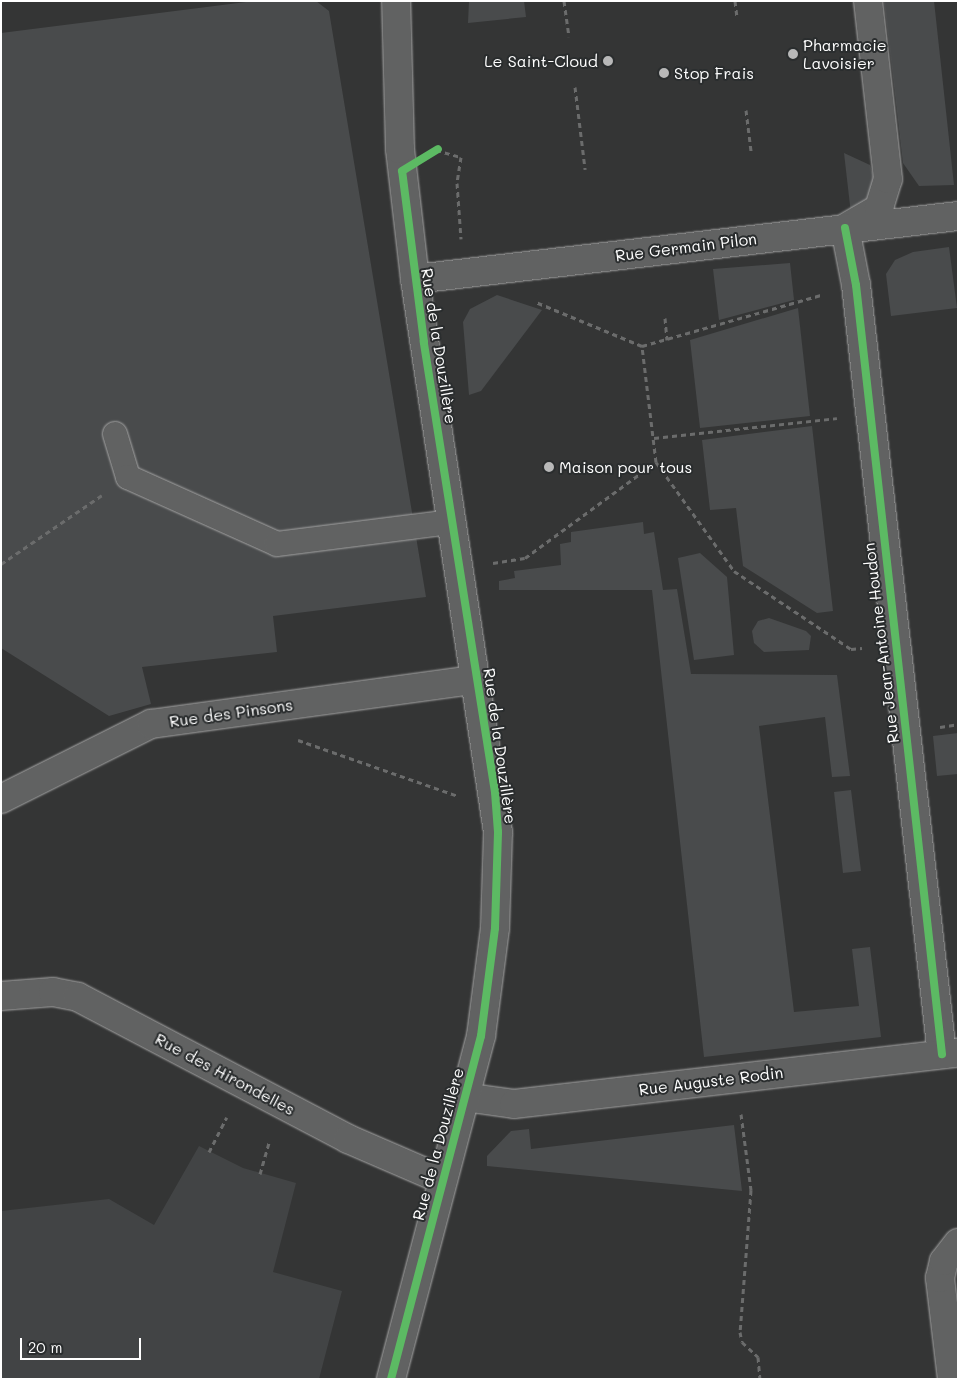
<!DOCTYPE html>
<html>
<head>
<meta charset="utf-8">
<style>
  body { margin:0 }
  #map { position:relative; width:959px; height:1380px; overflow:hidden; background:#343535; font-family:Mali,sans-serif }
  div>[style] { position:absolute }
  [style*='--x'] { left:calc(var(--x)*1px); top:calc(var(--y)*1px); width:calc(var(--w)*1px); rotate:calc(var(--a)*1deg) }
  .built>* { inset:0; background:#424445 }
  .green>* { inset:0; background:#494b4c }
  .path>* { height:3px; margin-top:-1.5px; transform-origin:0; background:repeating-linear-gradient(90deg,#6b6c6c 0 5px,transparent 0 9px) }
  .roads { filter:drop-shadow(0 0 1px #a4a4a4) drop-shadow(0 0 1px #a4a4a4) }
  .service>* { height:24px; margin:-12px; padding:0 12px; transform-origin:12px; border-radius:12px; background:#616262 }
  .minor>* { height:28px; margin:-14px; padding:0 14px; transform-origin:14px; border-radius:14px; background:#616262 }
  .cycleway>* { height:8px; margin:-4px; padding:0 4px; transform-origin:4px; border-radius:4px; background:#5cba63 }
  .dots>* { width:14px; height:14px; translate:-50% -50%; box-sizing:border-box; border:2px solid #2a2d2e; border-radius:50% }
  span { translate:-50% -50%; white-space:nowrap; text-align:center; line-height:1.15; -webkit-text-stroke:4px #2a2d2e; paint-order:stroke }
  .poi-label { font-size:16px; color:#fff }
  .left { translate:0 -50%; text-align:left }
  .right { translate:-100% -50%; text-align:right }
  .street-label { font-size:16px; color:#fff }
  .frame { position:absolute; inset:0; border:2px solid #fff; pointer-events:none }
  .scale { position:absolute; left:20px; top:1338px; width:121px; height:22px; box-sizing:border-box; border:2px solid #fff; border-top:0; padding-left:6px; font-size:15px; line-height:18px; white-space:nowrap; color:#fff; -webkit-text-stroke:4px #2a2d2e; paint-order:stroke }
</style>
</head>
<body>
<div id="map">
  <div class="built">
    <div style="clip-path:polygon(199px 1146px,243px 1168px,296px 1183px,273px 1272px,342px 1291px,319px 1379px,1px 1379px,1px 1211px,109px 1199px,154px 1225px)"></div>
  </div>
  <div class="green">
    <div style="clip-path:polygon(254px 1px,316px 1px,329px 11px,426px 597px,273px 616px,277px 652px,142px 667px,151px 704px,109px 716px,1px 648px,1px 33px)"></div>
    <div style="clip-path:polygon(469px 1px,524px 1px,526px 17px,468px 23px)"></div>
    <div style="clip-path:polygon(884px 1px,934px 1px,954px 185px,919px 186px,903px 163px)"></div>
    <div style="clip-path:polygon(844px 153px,870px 165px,877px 189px,851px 214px)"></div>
    <div style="clip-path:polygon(949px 247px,957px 308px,891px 316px,886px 274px,895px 260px,913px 252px)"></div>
    <div style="clip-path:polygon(790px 263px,794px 300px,719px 320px,713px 269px)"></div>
    <div style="clip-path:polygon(497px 295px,542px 310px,481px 391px,469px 395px,463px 322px,470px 309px)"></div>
    <div style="clip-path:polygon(798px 308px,810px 416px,700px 428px,690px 340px)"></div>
    <div style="clip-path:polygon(812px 426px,833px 611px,817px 613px,743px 566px,736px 508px,710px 510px,702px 440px)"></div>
    <div style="clip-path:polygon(643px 522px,644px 534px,654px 532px,663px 590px,677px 589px,691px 674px,837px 675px,850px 776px,832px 777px,825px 717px,759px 726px,794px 1012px,859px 1006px,852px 949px,870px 947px,881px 1037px,704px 1057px,652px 590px,499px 590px,499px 581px,515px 578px,514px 571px,561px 565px,560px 544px,571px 542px,571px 532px)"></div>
    <div style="clip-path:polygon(700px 553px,727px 577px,734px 655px,694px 660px,678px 558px)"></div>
    <div style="clip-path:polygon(769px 618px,806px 631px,811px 636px,809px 650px,764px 652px,754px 643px,752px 631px,758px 621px)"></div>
    <div style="clip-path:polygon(958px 733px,958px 774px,937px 776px,933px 736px)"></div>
    <div style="clip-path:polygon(851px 790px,861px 871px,843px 873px,834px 792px)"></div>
    <div style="clip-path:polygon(734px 1125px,742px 1191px,487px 1166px,487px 1156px,511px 1131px,529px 1129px,531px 1149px)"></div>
  </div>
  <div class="path">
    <div style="--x:564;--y:1;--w:36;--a:82"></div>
    <div style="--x:735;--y:1;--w:17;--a:83"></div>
    <div style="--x:575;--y:87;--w:83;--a:83"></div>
    <div style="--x:746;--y:110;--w:41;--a:83"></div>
    <div style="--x:436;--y:150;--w:26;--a:16"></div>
    <div style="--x:461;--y:157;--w:26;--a:99"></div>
    <div style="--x:457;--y:183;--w:56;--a:85.9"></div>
    <div style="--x:665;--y:318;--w:22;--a:85"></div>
    <div style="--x:642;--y:346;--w:186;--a:-15.9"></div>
    <div style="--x:654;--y:438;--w:184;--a:-6.2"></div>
    <div style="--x:656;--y:462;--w:134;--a:54.4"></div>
    <div style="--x:734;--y:571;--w:141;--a:33.7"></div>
    <div style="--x:851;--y:649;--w:11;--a:-5"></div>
    <div style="--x:493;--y:563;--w:32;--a:-9"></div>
    <div style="--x:525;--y:558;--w:162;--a:-36.2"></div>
    <div style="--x:656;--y:462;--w:117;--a:-96.9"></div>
    <div style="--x:642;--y:346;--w:115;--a:-157.5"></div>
    <div style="--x:1;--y:564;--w:122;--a:-34.3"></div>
    <div style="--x:940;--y:727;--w:18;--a:-9"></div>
    <div style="--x:298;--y:740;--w:170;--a:19.3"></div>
    <div style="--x:741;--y:1114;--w:77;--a:82.5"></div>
    <div style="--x:751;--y:1190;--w:142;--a:94.4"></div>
    <div style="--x:740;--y:1332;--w:10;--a:79"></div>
    <div style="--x:742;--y:1342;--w:22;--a:43"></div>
    <div style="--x:758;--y:1357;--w:22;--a:85"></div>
    <div style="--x:209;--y:1152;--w:39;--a:-63"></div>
    <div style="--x:260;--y:1174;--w:35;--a:-74"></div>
  </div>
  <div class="roads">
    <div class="service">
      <div style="--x:115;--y:434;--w:45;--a:73.2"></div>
      <div style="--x:128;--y:477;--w:163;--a:24.2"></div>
      <div style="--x:277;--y:544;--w:176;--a:-7.2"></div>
    </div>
    <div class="minor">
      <div style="--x:850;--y:225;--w:34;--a:-30"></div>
      <div style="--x:879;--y:208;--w:30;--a:-73"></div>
      <div style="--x:888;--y:179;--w:179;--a:-96.4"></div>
      <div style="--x:845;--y:228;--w:58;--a:79.1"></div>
      <div style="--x:856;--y:285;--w:774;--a:83.62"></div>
      <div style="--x:415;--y:279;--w:547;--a:-6.62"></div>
      <div style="--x:1;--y:799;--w:168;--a:-26.6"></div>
      <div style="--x:151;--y:724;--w:330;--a:-7.8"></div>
      <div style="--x:1;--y:996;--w:52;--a:-4.4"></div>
      <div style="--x:53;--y:992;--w:25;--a:11"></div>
      <div style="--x:78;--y:997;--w:305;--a:27.7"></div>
      <div style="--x:348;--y:1139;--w:103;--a:23.3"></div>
      <div style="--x:464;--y:1097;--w:50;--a:8"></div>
      <div style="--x:514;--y:1104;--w:447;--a:-6.6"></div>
      <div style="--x:391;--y:1379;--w:355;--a:-75.3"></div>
      <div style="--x:481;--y:1036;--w:109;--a:-82.6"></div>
      <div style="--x:495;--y:928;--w:96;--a:-88.2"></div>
      <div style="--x:498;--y:832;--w:559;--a:-98.54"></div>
      <div style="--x:415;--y:279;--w:131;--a:-96.6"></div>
      <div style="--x:400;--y:149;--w:148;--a:-91.5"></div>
      <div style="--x:952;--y:1379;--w:102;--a:-96.8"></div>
      <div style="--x:940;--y:1278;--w:17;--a:-77"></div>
      <div style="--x:944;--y:1261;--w:23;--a:-52"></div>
    </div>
  </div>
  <div class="cycleway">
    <div style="--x:845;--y:228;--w:58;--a:79.1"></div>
    <div style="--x:856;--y:285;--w:774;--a:83.62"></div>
    <div style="--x:391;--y:1379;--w:355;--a:-75.3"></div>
    <div style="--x:481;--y:1036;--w:109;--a:-82.6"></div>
    <div style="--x:495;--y:928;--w:96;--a:-88.2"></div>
    <div style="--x:498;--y:832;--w:40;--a:-94.3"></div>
    <div style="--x:495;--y:792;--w:456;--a:-99"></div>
    <div style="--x:424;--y:342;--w:172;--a:-97.3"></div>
    <div style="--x:402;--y:171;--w:42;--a:-31.4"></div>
  </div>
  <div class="dots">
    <div style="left:793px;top:54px;background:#b8b8b8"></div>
    <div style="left:608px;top:61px;background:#b8b8b8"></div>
    <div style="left:664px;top:73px;background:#b8b8b8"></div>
    <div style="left:549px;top:467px;background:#b8b8b8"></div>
  </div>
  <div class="poi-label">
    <span class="left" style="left:803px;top:54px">Pharmacie<br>Lavoisier</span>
    <span class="right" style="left:598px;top:61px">Le Saint-Cloud</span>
    <span class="left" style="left:674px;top:73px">Stop Frais</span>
    <span class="left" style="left:559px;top:467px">Maison pour tous</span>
  </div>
  <div class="street-label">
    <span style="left:686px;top:247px;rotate:-7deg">Rue Germain Pilon</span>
    <span style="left:439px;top:346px;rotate:81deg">Rue de la Douzillère</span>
    <span style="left:881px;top:643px;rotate:-97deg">Rue Jean-Antoine Houdon</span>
    <span style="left:231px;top:713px;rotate:-8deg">Rue des Pinsons</span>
    <span style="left:500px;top:746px;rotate:82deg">Rue de la Douzillère</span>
    <span style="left:225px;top:1074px;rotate:28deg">Rue des Hirondelles</span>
    <span style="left:711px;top:1081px;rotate:-7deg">Rue Auguste Rodin</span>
    <span style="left:438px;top:1144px;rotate:-75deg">Rue de la Douzillère</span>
  </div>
  <div class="frame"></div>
  <div class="scale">20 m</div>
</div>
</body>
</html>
